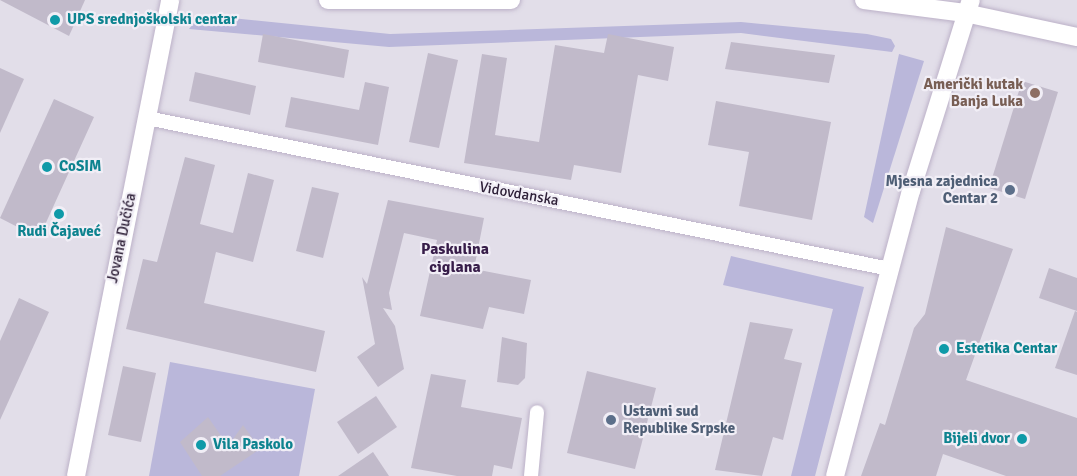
<!DOCTYPE html>
<html>
<head>
<meta charset="utf-8">
<style>
  body { margin:0 }
  #map { position:relative; width:1077px; height:476px; overflow:hidden; background:#e2dee9; font-family:Signika,sans-serif }
  div>[style] { position:absolute }
  [style*='--x'] { left:calc(var(--x)*1px); top:calc(var(--y)*1px); width:calc(var(--w)*1px); rotate:calc(var(--a)*1deg) }
  .green>* { inset:0; background:#bab7da }
  .building>* { inset:0; background:#c1baca }
  .roads { filter:drop-shadow(0 0 2px #bcb1c8) drop-shadow(0 0 2px #bcb1c8) }
  .street>* { height:14px; margin:-7px; padding:0 7px; transform-origin:7px; border-radius:7px; background:#fff }
  .secondary>* { height:18px; margin:-9px; padding:0 9px; transform-origin:9px; border-radius:9px; background:#fff }
  .dots>* { width:16px; height:16px; translate:-50% -50%; box-sizing:border-box; border:3px solid #f1eef6; border-radius:50% }
  span { translate:-50% -50%; white-space:nowrap; text-align:center; line-height:1.15; -webkit-text-stroke:4.5px #f1eef6; paint-order:stroke }
  .culture-label { font-size:15px; color:#0d838f; font-weight:700 }
  .left { translate:0 -50%; text-align:left }
  .right { translate:-100% -50%; text-align:right }
  .education-label { font-size:15px; color:#785e54; font-weight:700 }
  .service-label { font-size:15px; color:#4e5e75; font-weight:700 }
  .street-label { font-size:15px; color:#2e2038 }
  .neighbourhood-label { font-size:16px; color:#371d49; font-weight:700 }
</style>
</head>
<body>
<div id="map">
  <div class="green">
    <div style="clip-path:polygon(212px 16px,390px 34px,741px 22px,867px 34px,891px 39px,895px 46px,892px 52px,741px 33px,389px 47px,189px 29px,197px 19px)"></div>
    <div style="clip-path:polygon(899px 54px,924px 61px,873px 223px,864px 217px)"></div>
    <div style="clip-path:polygon(731px 256px,864px 287px,815px 476px,791px 476px,833px 309px,723px 285px)"></div>
    <div style="clip-path:polygon(170px 362px,315px 389px,299px 476px,149px 476px)"></div>
  </div>
  <div class="building">
    <div style="clip-path:polygon(0 0,85px 0,69px 36px)"></div>
    <div style="clip-path:polygon(263px 34px,349px 50px,344px 78px,258px 62px)"></div>
    <div style="clip-path:polygon(608px 34px,674px 47px,668px 81px,638px 75px,621px 173px,574px 165px,571px 180px,464px 163px,482px 54px,507px 58px,495px 135px,539px 142px,555px 45px,604px 53px)"></div>
    <div style="clip-path:polygon(731px 42px,835px 55px,829px 83px,725px 69px)"></div>
    <div style="clip-path:polygon(428px 53px,458px 60px,439px 148px,409px 142px)"></div>
    <div style="clip-path:polygon(0 68px,24px 79px,0 133px)"></div>
    <div style="clip-path:polygon(195px 72px,256px 86px,250px 115px,189px 101px)"></div>
    <div style="clip-path:polygon(1022px 81px,1058px 92px,1025px 199px,989px 188px)"></div>
    <div style="clip-path:polygon(365px 82px,389px 87px,378px 145px,285px 127px,291px 97px,359px 110px)"></div>
    <div style="clip-path:polygon(54px 99px,94px 117px,39px 238px,0 218px)"></div>
    <div style="clip-path:polygon(716px 101px,831px 122px,812px 220px,739px 206px,749px 152px,708px 145px)"></div>
    <div style="clip-path:polygon(185px 157px,215px 165px,200px 224px,233px 233px,248px 173px,274px 180px,253px 262px,216px 252px,204px 303px,325px 331px,316px 372px,126px 329px,143px 259px,157px 262px)"></div>
    <div style="clip-path:polygon(312px 187px,339px 193px,323px 258px,296px 251px)"></div>
    <div style="clip-path:polygon(388px 200px,484px 218px,474px 269px,531px 280px,524px 314px,489px 307px,483px 329px,420px 316px,437px 240px,404px 233px,389px 293px,392px 310px,383px 308px,395px 326px,404px 369px,378px 387px,357px 357px,375px 344px,362px 277px,367px 284px)"></div>
    <div style="clip-path:polygon(946px 227px,1013px 249px,966px 380px,1077px 418px,1077px 476px,1006px 476px,943px 454px,936px 476px,861px 476px,880px 423px,885px 425px,914px 328px,925px 314px)"></div>
    <div style="clip-path:polygon(1049px 268px,1077px 278px,1077px 311px,1039px 298px)"></div>
    <div style="clip-path:polygon(19px 298px,49px 312px,0 420px,0 341px)"></div>
    <div style="clip-path:polygon(1075px 311px,1077px 312px,1077px 375px,1055px 368px)"></div>
    <div style="clip-path:polygon(750px 322px,793px 329px,784px 359px,802px 363px,783px 440px,773px 437px,762px 476px,715px 470px)"></div>
    <div style="clip-path:polygon(502px 337px,527px 343px,525px 378px,518px 385px,497px 382px)"></div>
    <div style="clip-path:polygon(123px 366px,156px 373px,141px 442px,108px 435px)"></div>
    <div style="clip-path:polygon(587px 371px,656px 388px,635px 469px,567px 453px)"></div>
    <div style="clip-path:polygon(431px 374px,466px 380px,461px 407px,522px 418px,512px 469px,494px 465px,492px 476px,457px 476px,411px 468px)"></div>
    <div style="clip-path:polygon(376px 396px,397px 427px,358px 454px,337px 422px)"></div>
    <div style="clip-path:polygon(208px 417px,228px 446px,243px 425px,260px 449px,220px 476px,202px 476px,180px 442px)"></div>
    <div style="clip-path:polygon(373px 452px,389px 476px,338px 476px)"></div>
  </div>
  <div class="roads">
    <div class="street">
      <div style="--x:147;--y:118;--w:758;--a:11.49"></div>
      <div style="--x:531;--y:476;--w:64;--a:-84.6"></div>
    </div>
    <div class="secondary">
      <div style="--x:328;--y:0;--w:183;--a:0"></div>
      <div style="--x:864;--y:0;--w:102;--a:7.3"></div>
      <div style="--x:965;--y:13;--w:115;--a:12.1"></div>
      <div style="--x:76;--y:476;--w:485;--a:-78.8"></div>
      <div style="--x:835;--y:476;--w:295;--a:-75.1"></div>
      <div style="--x:911;--y:191;--w:200;--a:-72.6"></div>
    </div>
  </div>
  <div class="dots">
    <div style="left:55px;top:20px;background:#0f9aa8"></div>
    <div style="left:1035px;top:93px;background:#8d6e63"></div>
    <div style="left:47px;top:167px;background:#0f9aa8"></div>
    <div style="left:1010px;top:190px;background:#5c6f8a"></div>
    <div style="left:59px;top:214px;background:#0f9aa8"></div>
    <div style="left:944px;top:349px;background:#0f9aa8"></div>
    <div style="left:611px;top:420px;background:#5c6f8a"></div>
    <div style="left:1022px;top:439px;background:#0f9aa8"></div>
    <div style="left:201px;top:445px;background:#0f9aa8"></div>
  </div>
  <div class="culture-label">
    <span class="left" style="left:67px;top:20px">UPS srednjoškolski centar</span>
    <span class="left" style="left:59px;top:167px">CoSIM</span>
    <span style="left:59px;top:232px">Rudi Čajaveć</span>
    <span class="left" style="left:956px;top:349px">Estetika Centar</span>
    <span class="right" style="left:1010px;top:439px">Bijeli dvor</span>
    <span class="left" style="left:213px;top:445px">Vila Paskolo</span>
  </div>
  <div class="education-label">
    <span class="right" style="left:1023px;top:93px">Američki kutak<br>Banja Luka</span>
  </div>
  <div class="service-label">
    <span class="right" style="left:998px;top:190px">Mjesna zajednica<br>Centar 2</span>
    <span class="left" style="left:623px;top:420px">Ustavni sud<br>Republike Srpske</span>
  </div>
  <div class="street-label">
    <span style="left:519px;top:194px;rotate:10deg">Vidovdanska</span>
    <span style="left:122px;top:238px;rotate:-78deg">Jovana Dučića</span>
  </div>
  <div class="neighbourhood-label">
    <span style="left:455px;top:258px">Paskulina<br>ciglana</span>
  </div>
</div>
</body>
</html>
